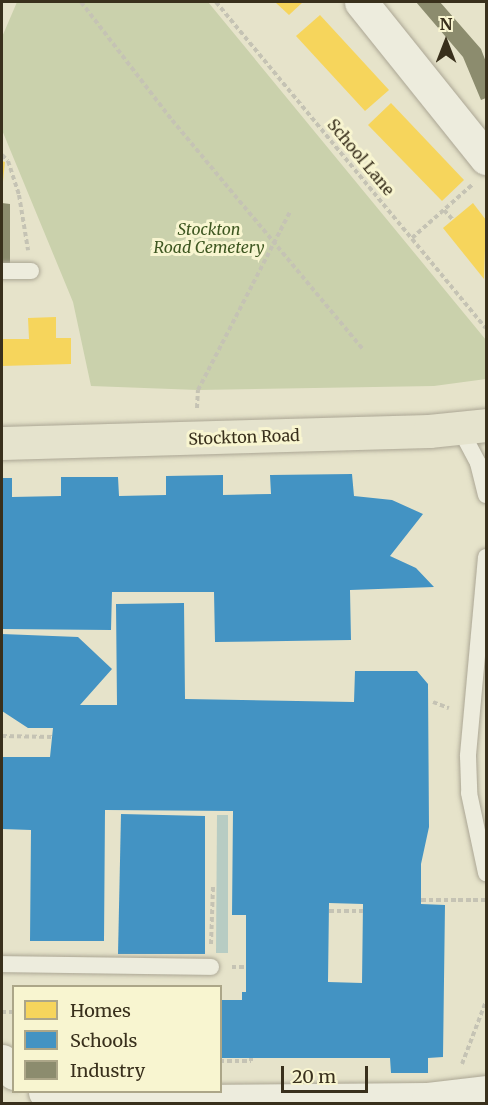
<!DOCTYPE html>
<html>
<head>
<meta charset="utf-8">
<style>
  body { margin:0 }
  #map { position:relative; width:488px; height:1105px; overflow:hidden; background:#e6e3ca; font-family:Merriweather,serif }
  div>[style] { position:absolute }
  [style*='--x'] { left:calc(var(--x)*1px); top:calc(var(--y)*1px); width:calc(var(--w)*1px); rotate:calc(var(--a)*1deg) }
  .cemetery>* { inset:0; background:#cad1ac }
  .water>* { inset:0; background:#b7ccc3 }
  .homes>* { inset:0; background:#f6d55c }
  .schools>* { inset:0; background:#4393c3 }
  .industry>* { inset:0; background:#8c8c6e }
  .path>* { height:4px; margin-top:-2px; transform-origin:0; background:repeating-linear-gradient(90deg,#c5c3b4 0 4.5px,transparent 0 7.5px) }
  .roads { filter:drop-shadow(0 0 2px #aba694) drop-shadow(0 0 2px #aba694) }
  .lane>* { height:16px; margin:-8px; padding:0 8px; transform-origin:8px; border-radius:8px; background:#edecdd }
  .street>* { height:33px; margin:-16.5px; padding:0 16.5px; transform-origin:16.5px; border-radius:16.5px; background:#edecdd }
  .primary>* { height:33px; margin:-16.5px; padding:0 16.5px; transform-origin:16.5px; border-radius:16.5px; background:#e5e3cd }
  span { translate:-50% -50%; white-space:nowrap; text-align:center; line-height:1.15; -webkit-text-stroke:6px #f8f5d0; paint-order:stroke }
  .street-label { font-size:16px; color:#39301c }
  .park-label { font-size:16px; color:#3e5721; font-style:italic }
  .frame { position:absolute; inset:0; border:3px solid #39301c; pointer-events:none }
  .legend { position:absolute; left:12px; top:985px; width:210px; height:108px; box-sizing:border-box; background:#f8f5d0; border:2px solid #aca688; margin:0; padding:8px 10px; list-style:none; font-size:18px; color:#39301c }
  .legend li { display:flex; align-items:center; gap:12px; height:30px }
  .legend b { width:30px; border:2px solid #aca688 }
  .north { position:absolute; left:416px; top:12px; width:60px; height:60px; -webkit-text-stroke:4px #f8f5d0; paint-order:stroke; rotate:0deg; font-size:16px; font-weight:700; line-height:24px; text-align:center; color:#39301c }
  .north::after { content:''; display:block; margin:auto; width:21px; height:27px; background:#39301c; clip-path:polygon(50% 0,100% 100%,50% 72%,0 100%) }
  .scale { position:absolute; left:281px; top:1066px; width:87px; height:27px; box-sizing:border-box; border:3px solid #39301c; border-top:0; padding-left:8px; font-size:18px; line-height:21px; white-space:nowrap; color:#39301c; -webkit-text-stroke:4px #f8f5d0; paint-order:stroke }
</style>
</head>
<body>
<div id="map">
  <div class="cemetery">
    <div style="clip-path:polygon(17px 2px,208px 2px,486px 340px,486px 379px,434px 386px,198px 390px,91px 386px,73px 302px,2px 130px,2px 37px)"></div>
  </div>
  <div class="water">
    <div style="clip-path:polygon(217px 815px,228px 815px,228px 953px,216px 953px)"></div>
  </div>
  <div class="homes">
    <div style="clip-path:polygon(275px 2px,303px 2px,289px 15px)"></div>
    <div style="clip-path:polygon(320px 15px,389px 90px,365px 111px,296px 36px)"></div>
    <div style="clip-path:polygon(391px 103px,464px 180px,442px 201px,368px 125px)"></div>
    <div style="clip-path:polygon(2px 161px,5px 162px,2px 191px)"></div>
    <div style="clip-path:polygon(473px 203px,486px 220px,484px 279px,443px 228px)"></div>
    <div style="clip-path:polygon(56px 317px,56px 338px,71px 338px,71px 364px,2px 366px,2px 339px,29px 339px,28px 318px)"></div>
  </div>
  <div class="schools">
    <div style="clip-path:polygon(352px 474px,354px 496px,392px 500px,423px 514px,390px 556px,416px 568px,434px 587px,350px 590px,351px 640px,215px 642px,214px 592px,112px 592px,111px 630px,2px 629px,2px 478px,12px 478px,12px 497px,61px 496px,61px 477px,118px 477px,119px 496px,166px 495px,166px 476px,223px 475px,223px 495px,271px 494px,270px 475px)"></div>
    <div style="clip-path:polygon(evenodd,184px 603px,185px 699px,354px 702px,355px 671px,417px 671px,428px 684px,429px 827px,421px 864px,421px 904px,445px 905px,443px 1057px,428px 1058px,428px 1073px,391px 1073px,390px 1058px,220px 1058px,220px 1000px,242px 1000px,242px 992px,246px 992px,246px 915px,232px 915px,233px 811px,105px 810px,104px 941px,30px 941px,31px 830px,2px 829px,2px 757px,50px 757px,53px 728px,28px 728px,2px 711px,2px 634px,78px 637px,112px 669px,80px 705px,117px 705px,116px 604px,184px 603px,329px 903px,363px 904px,362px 983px,328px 982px,329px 903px)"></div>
    <div style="clip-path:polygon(121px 814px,205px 816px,205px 954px,118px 954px)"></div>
  </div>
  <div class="industry">
    <div style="clip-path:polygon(416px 2px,440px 2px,481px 49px,486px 62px,486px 98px,481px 100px,463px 57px)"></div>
    <div style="clip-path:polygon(2px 203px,10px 204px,10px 267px,2px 267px)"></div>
  </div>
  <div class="path">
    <div style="--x:81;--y:2;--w:149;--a:52.4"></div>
    <div style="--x:172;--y:120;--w:298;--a:50.2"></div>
    <div style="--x:216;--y:2;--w:423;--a:50.4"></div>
    <div style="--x:2;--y:155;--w:8;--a:45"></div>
    <div style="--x:8;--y:161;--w:36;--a:72"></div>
    <div style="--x:19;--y:195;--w:56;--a:80.7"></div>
    <div style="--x:444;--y:210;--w:13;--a:48"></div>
    <div style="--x:412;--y:238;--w:80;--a:-41.5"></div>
    <div style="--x:197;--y:408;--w:18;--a:-87"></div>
    <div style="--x:198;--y:390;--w:200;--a:-62.7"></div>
    <div style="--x:433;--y:702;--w:17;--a:21"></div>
    <div style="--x:2;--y:736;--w:51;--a:1.1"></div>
    <div style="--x:421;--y:900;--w:65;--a:0"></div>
    <div style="--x:329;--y:911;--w:34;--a:0"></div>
    <div style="--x:211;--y:944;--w:58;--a:-88"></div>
    <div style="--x:232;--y:967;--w:14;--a:0"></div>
    <div style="--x:2;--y:1012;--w:12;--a:0"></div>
    <div style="--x:220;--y:1061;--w:31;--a:0"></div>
    <div style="--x:251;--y:1061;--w:3;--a:-90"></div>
    <div style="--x:462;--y:1064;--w:67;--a:-69.1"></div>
  </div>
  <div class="roads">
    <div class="lane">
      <div style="--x:2;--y:271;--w:29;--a:0"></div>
      <div style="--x:460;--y:429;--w:38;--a:62"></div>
      <div style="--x:478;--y:463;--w:33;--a:76"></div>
      <div style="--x:486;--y:557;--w:200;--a:95.2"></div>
      <div style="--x:468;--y:756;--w:37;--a:88"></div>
      <div style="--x:469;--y:793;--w:82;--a:78"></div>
      <div style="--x:2;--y:964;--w:209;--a:0.8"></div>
    </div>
    <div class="street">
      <div style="--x:361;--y:2;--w:200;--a:51.3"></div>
      <div style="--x:2;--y:1061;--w:17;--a:45"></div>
      <div style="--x:45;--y:1092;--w:42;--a:13.7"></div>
      <div style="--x:86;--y:1102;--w:342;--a:-0.5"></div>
      <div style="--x:428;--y:1099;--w:58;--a:-6.9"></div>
    </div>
    <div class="primary">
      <div style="--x:2;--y:443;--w:427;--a:-1.6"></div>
      <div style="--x:429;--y:431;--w:57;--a:-6"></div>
    </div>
  </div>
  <div class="street-label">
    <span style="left:361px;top:157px;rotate:50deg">School Lane</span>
    <span style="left:244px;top:437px;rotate:-2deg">Stockton Road</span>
  </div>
  <div class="park-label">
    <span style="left:209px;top:238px">Stockton<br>Road Cemetery</span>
  </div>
  <div class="frame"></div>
  <ul class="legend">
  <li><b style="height:16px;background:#f6d55c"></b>Homes</li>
  <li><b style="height:16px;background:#4393c3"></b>Schools</li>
  <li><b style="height:16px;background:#8c8c6e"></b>Industry</li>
  </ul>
  <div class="north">N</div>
  <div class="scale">20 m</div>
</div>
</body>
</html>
